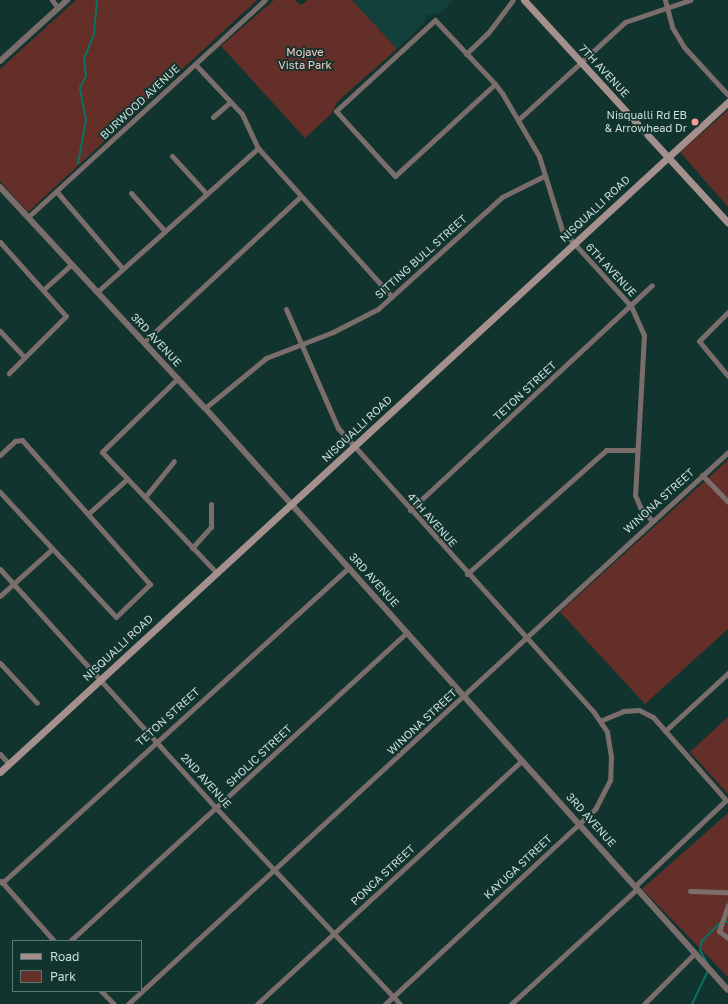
<!DOCTYPE html>
<html>
<head>
<meta charset="utf-8">
<style>
  body { margin:0 }
  #map { position:relative; width:728px; height:1004px; overflow:hidden; background:#12342f; font-family:"Golos Text",sans-serif }
  div>[style] { position:absolute }
  [style*='--x'] { left:calc(var(--x)*1px); top:calc(var(--y)*1px); width:calc(var(--w)*1px); rotate:calc(var(--a)*1deg) }
  .built>* { inset:0; background:#13403a }
  .green>* { inset:0; background:#642e29 }
  .stream>* { height:1.5px; margin:-0.75px; padding:0 0.75px; transform-origin:0.75px; border-radius:0.75px; background:#087265 }
  .minor>* { height:5px; margin:-2.5px; padding:0 2.5px; transform-origin:2.5px; border-radius:2.5px; background:#7b6d6b }
  .tertiary>* { height:6px; margin:-3px; padding:0 3px; transform-origin:3px; border-radius:3px; background:#7b6d6b }
  .secondary>* { height:7px; margin:-3.5px; padding:0 3.5px; transform-origin:3.5px; border-radius:3.5px; background:#a6908d }
  .dots>* { width:11px; height:11px; translate:-50% -50%; box-sizing:border-box; border:2px solid #12342f; border-radius:50% }
  span { translate:-50% -50%; white-space:nowrap; text-align:center; line-height:1.15; -webkit-text-stroke:3.5px #12342f; paint-order:stroke }
  .park-label { font-size:11px; color:#f6cdc8 }
  .street-label { font-size:11px; color:#ccdeda }
  .poi-label { font-size:11px; color:#ccdeda }
  .right { translate:-100% -50%; text-align:right }
  .legend { position:absolute; left:12px; top:940px; width:130px; height:52px; box-sizing:border-box; background:#12342f; border:1px solid #5c7873; margin:0; padding:5px 7px; list-style:none; font-size:12px; color:#ccdeda }
  .legend li { display:flex; align-items:center; gap:8px; height:20px }
  .legend b { width:20px; border:1px solid #5c7873 }
</style>
</head>
<body>
<div id="map">
  <div class="built">
    <div style="clip-path:polygon(352px 0,454px 0,439px 14px,427px 15px,423px 24px,397px 49px)"></div>
  </div>
  <div class="green">
    <div style="clip-path:polygon(76px 0,257px 0,28px 212px,0 181px,0 69px)"></div>
    <div style="clip-path:polygon(274px 0,295px 0,301px 5px,308px 0,352px 0,397px 49px,337px 102px,332px 113px,305px 138px,221px 46px)"></div>
    <div style="clip-path:polygon(728px 110px,728px 207px,680px 152px)"></div>
    <div style="clip-path:polygon(728px 460px,728px 629px,645px 704px,560px 612px)"></div>
    <div style="clip-path:polygon(728px 717px,728px 794px,690px 752px)"></div>
    <div style="clip-path:polygon(728px 813px,728px 977px,642px 889px)"></div>
  </div>
  <div class="stream">
    <div style="--x:78;--y:164;--w:45;--a:-79.7"></div>
    <div style="--x:86;--y:120;--w:33;--a:-101"></div>
    <div style="--x:80;--y:88;--w:13;--a:-63"></div>
    <div style="--x:86;--y:76;--w:17;--a:-97"></div>
    <div style="--x:84;--y:59;--w:27;--a:-68"></div>
    <div style="--x:94;--y:34;--w:34;--a:-85"></div>
    <div style="--x:727;--y:922;--w:1;--a:0"></div>
    <div style="--x:710;--y:968;--w:20;--a:-120"></div>
    <div style="--x:700;--y:951;--w:10;--a:-79"></div>
    <div style="--x:702;--y:941;--w:27;--a:-45"></div>
    <div style="--x:692;--y:1004;--w:37;--a:-64"></div>
  </div>
  <div class="minor">
    <div style="--x:52;--y:0;--w:10;--a:53"></div>
    <div style="--x:665;--y:0;--w:28;--a:75"></div>
    <div style="--x:672;--y:27;--w:23;--a:59"></div>
    <div style="--x:684;--y:47;--w:65;--a:47.5"></div>
    <div style="--x:466;--y:54;--w:30;--a:-44"></div>
    <div style="--x:488;--y:33;--w:41;--a:-52.9"></div>
    <div style="--x:195;--y:64;--w:69;--a:46.8"></div>
    <div style="--x:242;--y:114;--w:38;--a:65"></div>
    <div style="--x:258;--y:148;--w:200;--a:48"></div>
    <div style="--x:495;--y:84;--w:136;--a:137.4"></div>
    <div style="--x:395;--y:176;--w:88;--a:-132.2"></div>
    <div style="--x:336;--y:111;--w:134;--a:-42.6"></div>
    <div style="--x:435;--y:20;--w:88;--a:46.8"></div>
    <div style="--x:495;--y:84;--w:11;--a:52"></div>
    <div style="--x:502;--y:93;--w:73;--a:59.6"></div>
    <div style="--x:539;--y:156;--w:77;--a:72.7"></div>
    <div style="--x:562;--y:230;--w:103;--a:47.8"></div>
    <div style="--x:631;--y:306;--w:32;--a:66"></div>
    <div style="--x:644;--y:335;--w:160;--a:93.2"></div>
    <div style="--x:635;--y:495;--w:13;--a:67"></div>
    <div style="--x:640;--y:507;--w:18;--a:49"></div>
    <div style="--x:213;--y:117;--w:23;--a:-41"></div>
    <div style="--x:518;--y:120;--w:145;--a:-42.5"></div>
    <div style="--x:625;--y:22;--w:69;--a:-18.7"></div>
    <div style="--x:172;--y:156;--w:49;--a:47.5"></div>
    <div style="--x:57;--y:192;--w:101;--a:49.4"></div>
    <div style="--x:131;--y:193;--w:50;--a:48.3"></div>
    <div style="--x:28;--y:217;--w:321;--a:-42.5"></div>
    <div style="--x:0;--y:242;--w:99;--a:48.3"></div>
    <div style="--x:66;--y:316;--w:81;--a:135"></div>
    <div style="--x:43;--y:290;--w:39;--a:-42"></div>
    <div style="--x:97;--y:292;--w:216;--a:-41.8"></div>
    <div style="--x:286;--y:309;--w:130;--a:66.4"></div>
    <div style="--x:338;--y:428;--w:381;--a:48"></div>
    <div style="--x:593;--y:711;--w:25;--a:56"></div>
    <div style="--x:607;--y:732;--w:24;--a:81"></div>
    <div style="--x:611;--y:756;--w:24;--a:92"></div>
    <div style="--x:610;--y:780;--w:33;--a:117"></div>
    <div style="--x:595;--y:809;--w:287;--a:137.1"></div>
    <div style="--x:728;--y:312;--w:41;--a:135"></div>
    <div style="--x:699;--y:341;--w:45;--a:50.4"></div>
    <div style="--x:0;--y:331;--w:34;--a:47"></div>
    <div style="--x:145;--y:341;--w:212;--a:-42.9"></div>
    <div style="--x:178;--y:378;--w:106;--a:135.8"></div>
    <div style="--x:102;--y:452;--w:167;--a:46.5"></div>
    <div style="--x:205;--y:408;--w:79;--a:-39.3"></div>
    <div style="--x:266;--y:358;--w:72;--a:-21.2"></div>
    <div style="--x:333;--y:332;--w:51;--a:-27.1"></div>
    <div style="--x:378;--y:309;--w:167;--a:-42.1"></div>
    <div style="--x:502;--y:197;--w:47;--a:-26.6"></div>
    <div style="--x:0;--y:455;--w:21;--a:-43"></div>
    <div style="--x:15;--y:441;--w:7;--a:-8"></div>
    <div style="--x:22;--y:440;--w:193;--a:48.4"></div>
    <div style="--x:150;--y:584;--w:47;--a:135.9"></div>
    <div style="--x:116;--y:617;--w:171;--a:-132.9"></div>
    <div style="--x:702;--y:475;--w:37;--a:46"></div>
    <div style="--x:145;--y:497;--w:46;--a:-51.1"></div>
    <div style="--x:410;--y:510;--w:330;--a:-42.9"></div>
    <div style="--x:89;--y:513;--w:50;--a:-41.7"></div>
    <div style="--x:192;--y:548;--w:28;--a:-48"></div>
    <div style="--x:211;--y:527;--w:23;--a:-90"></div>
    <div style="--x:0;--y:569;--w:324;--a:47.9"></div>
    <div style="--x:217;--y:809;--w:267;--a:46.8"></div>
    <div style="--x:467;--y:574;--w:186;--a:-41.7"></div>
    <div style="--x:606;--y:450;--w:31;--a:0"></div>
    <div style="--x:0;--y:596;--w:70;--a:-42.1"></div>
    <div style="--x:0;--y:663;--w:54;--a:47.2"></div>
    <div style="--x:600;--y:721;--w:25;--a:-23"></div>
    <div style="--x:623;--y:711;--w:16;--a:-4"></div>
    <div style="--x:639;--y:710;--w:16;--a:27"></div>
    <div style="--x:653;--y:717;--w:111;--a:48.7"></div>
    <div style="--x:726;--y:800;--w:125;--a:136.6"></div>
    <div style="--x:665;--y:731;--w:86;--a:-42.6"></div>
    <div style="--x:0;--y:754;--w:13;--a:48"></div>
    <div style="--x:1;--y:881;--w:80;--a:48.5"></div>
    <div style="--x:2;--y:883;--w:469;--a:-42.3"></div>
    <div style="--x:690;--y:891;--w:38;--a:2"></div>
    <div style="--x:728;--y:905;--w:28;--a:109"></div>
    <div style="--x:719;--y:931;--w:11;--a:38"></div>
    <div style="--x:70;--y:941;--w:457;--a:-42.5"></div>
    <div style="--x:101;--y:991;--w:18;--a:45"></div>
    <div style="--x:128;--y:1004;--w:815;--a:-42.61"></div>
    <div style="--x:257;--y:1004;--w:360;--a:-42.6"></div>
    <div style="--x:511;--y:1004;--w:171;--a:-42.4"></div>
    <div style="--x:644;--y:1004;--w:71;--a:-45"></div>
  </div>
  <div class="tertiary">
    <div style="--x:0;--y:61;--w:91;--a:-42.3"></div>
    <div style="--x:0;--y:187;--w:301;--a:47.2"></div>
    <div style="--x:205;--y:408;--w:782;--a:48.06"></div>
  </div>
  <div class="secondary">
    <div style="--x:524;--y:0;--w:302;--a:47.5"></div>
    <div style="--x:0;--y:772;--w:989;--a:-42.62"></div>
  </div>
  <div class="dots">
    <div style="left:695px;top:122px;background:#f59c92"></div>
  </div>
  <div class="park-label">
    <span style="left:305px;top:59px">Mojave<br>Vista Park</span>
  </div>
  <div class="street-label">
    <span style="left:604px;top:71px;rotate:47deg">7TH AVENUE</span>
    <span style="left:140px;top:102px;rotate:-43deg">BURWOOD AVENUE</span>
    <span style="left:595px;top:209px;rotate:-43deg">NISQUALLI ROAD</span>
    <span style="left:421px;top:257px;rotate:-42deg">SITTING BULL STREET</span>
    <span style="left:611px;top:270px;rotate:47deg">6TH AVENUE</span>
    <span style="left:156px;top:340px;rotate:47deg">3RD AVENUE</span>
    <span style="left:525px;top:391px;rotate:-43deg">TETON STREET</span>
    <span style="left:357px;top:429px;rotate:-43deg">NISQUALLI ROAD</span>
    <span style="left:659px;top:501px;rotate:-42deg">WINONA STREET</span>
    <span style="left:432px;top:520px;rotate:48deg">4TH AVENUE</span>
    <span style="left:374px;top:580px;rotate:48deg">3RD AVENUE</span>
    <span style="left:118px;top:648px;rotate:-43deg">NISQUALLI ROAD</span>
    <span style="left:168px;top:717px;rotate:-42deg">TETON STREET</span>
    <span style="left:422px;top:722px;rotate:-43deg">WINONA STREET</span>
    <span style="left:259px;top:756px;rotate:-43deg">SHOLIC STREET</span>
    <span style="left:206px;top:781px;rotate:48deg">2ND AVENUE</span>
    <span style="left:591px;top:820px;rotate:48deg">3RD AVENUE</span>
    <span style="left:518px;top:867px;rotate:-43deg">KAYUGA STREET</span>
    <span style="left:383px;top:875px;rotate:-43deg">PONCA STREET</span>
  </div>
  <div class="poi-label">
    <span class="right" style="left:687px;top:122px">Nisqualli Rd EB<br>&amp; Arrowhead Dr</span>
  </div>
  <ul class="legend">
  <li><b style="height:5px;background:#a6908d"></b>Road</li>
  <li><b style="height:11px;background:#642e29"></b>Park</li>
  </ul>
</div>
</body>
</html>
